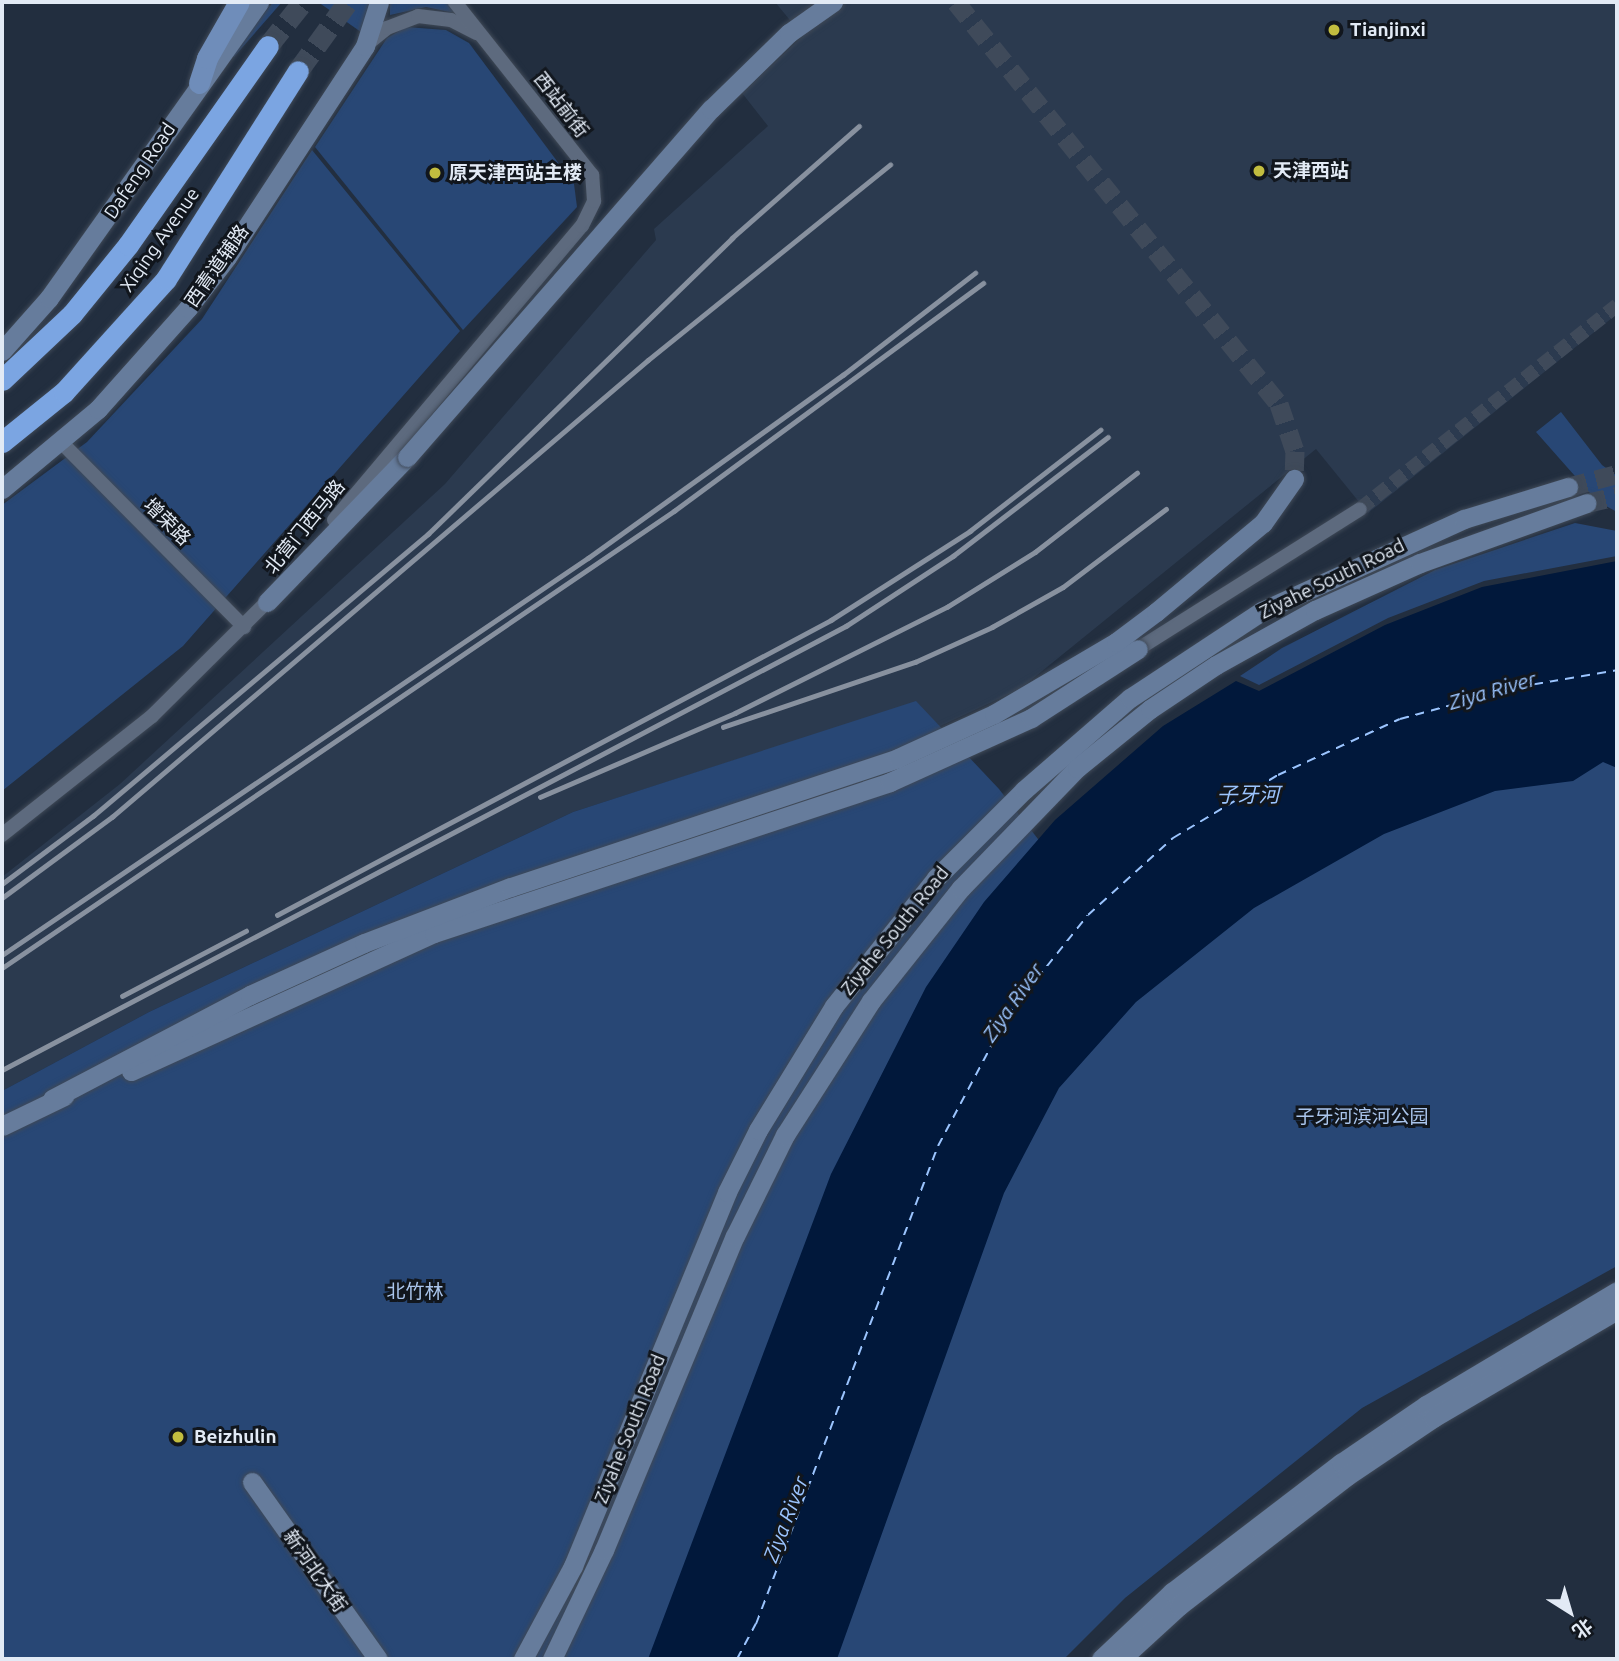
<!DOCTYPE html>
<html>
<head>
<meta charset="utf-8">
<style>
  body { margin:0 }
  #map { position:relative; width:1619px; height:1661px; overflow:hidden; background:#222e3f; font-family:Ubuntu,"Noto Sans SC",sans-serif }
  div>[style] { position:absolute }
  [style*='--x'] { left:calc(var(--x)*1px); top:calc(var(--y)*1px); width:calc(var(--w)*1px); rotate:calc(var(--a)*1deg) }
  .built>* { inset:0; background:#2b3a4f }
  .green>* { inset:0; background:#284775 }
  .water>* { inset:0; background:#01183b }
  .ferry>* { height:2px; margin-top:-1px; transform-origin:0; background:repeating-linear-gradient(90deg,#9bc4fe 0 9px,transparent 0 16px) }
  .street-tunnel>* { height:14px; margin-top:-7px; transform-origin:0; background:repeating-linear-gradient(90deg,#3f4a5a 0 14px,transparent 0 21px) }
  .secondary-tunnel>* { height:19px; margin-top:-9.5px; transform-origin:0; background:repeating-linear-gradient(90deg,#3f4a5a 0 19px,transparent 0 29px) }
  .highway-tunnel>* { height:21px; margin-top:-10.5px; transform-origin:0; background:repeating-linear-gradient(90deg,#3f4a5a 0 21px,transparent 0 31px) }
  .roads { filter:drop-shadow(0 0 2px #3f4957) drop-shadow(0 0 2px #3f4957) }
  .street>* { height:14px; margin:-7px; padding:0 7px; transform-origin:7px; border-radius:7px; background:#5d6a7e }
  .secondary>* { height:19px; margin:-9.5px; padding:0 9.5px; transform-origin:9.5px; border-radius:9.5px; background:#667c9c }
  .primary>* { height:21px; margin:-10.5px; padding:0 10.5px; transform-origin:10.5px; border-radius:10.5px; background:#6f8dba }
  .highway>* { height:21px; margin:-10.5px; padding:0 10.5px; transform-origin:10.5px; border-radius:10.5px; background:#7ba5e2 }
  .rail>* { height:4.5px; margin:-2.25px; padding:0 2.25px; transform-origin:2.25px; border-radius:2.25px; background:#88919f }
  .bridges { filter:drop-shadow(0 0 2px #3f4957) drop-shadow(0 0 2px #3f4957) }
  .secondary-bridge>* { height:19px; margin:-9.5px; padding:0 9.5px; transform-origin:9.5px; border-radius:9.5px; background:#667c9c }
  .dots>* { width:19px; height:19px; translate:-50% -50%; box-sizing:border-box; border:4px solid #11161d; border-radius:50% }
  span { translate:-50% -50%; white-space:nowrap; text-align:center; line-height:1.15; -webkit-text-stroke:6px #11161d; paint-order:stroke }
  .poi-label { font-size:19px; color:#e2eaf5; font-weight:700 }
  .left { translate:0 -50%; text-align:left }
  .street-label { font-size:19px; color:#e2eaf5 }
  .park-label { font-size:19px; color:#aac5ec }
  .water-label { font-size:21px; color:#9bc4fe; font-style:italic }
  .frame { position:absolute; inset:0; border:4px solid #e2eaf5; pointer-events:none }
  .north { position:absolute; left:1535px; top:1577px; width:70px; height:70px; -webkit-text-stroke:5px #11161d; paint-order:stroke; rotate:143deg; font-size:19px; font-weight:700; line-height:28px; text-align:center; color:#e2eaf5 }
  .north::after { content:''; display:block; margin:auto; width:24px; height:32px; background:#e2eaf5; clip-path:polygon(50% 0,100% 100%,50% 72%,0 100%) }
</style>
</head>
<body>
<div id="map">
  <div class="built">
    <div style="clip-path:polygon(775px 2px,1617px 2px,1617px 314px,1368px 513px,1316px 449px,1020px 689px,938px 727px,916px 702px,573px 812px,149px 1012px,2px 1091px,2px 877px,120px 784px,445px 484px,656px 240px,654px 229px,768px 126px,742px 93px,803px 36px)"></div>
  </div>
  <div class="green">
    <div style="clip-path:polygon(273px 2px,282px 2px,234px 57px,232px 55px)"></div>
    <div style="clip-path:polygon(318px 2px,371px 2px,361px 32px)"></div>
    <div style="clip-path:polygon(390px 2px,447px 2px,459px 14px,426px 7px,390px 15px)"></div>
    <div style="clip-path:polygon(406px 27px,446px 30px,469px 43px,574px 184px,577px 207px,463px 330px,315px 147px,387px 38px)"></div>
    <div style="clip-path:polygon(312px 150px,460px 331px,183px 646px,2px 791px,2px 505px,87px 442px,202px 319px)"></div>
    <div style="clip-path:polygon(1561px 412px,1602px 465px,1617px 476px,1617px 512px,1597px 501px,1536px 432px)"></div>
    <div style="clip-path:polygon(1575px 523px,1617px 531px,1617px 556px,1484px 581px,1388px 618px,1259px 685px,1240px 676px,1282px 648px,1435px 570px)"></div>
    <div style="clip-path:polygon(916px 701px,999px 789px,1052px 857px,668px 1659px,2px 1659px,2px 1091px,149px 1012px,573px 812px)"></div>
    <div style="clip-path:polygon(1617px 729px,1617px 1266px,1362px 1408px,1125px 1598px,1064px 1659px,813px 1659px,1008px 1129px,1273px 862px)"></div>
  </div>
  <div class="water">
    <div style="clip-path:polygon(1617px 561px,1617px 768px,1603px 762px,1573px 781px,1495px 791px,1384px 834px,1254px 908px,1136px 1002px,1059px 1088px,1004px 1193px,837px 1659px,648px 1659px,831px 1174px,926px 987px,984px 902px,1055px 820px,1163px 726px,1236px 681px,1259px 691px,1385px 625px,1482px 587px)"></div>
  </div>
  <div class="ferry">
    <div style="--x:737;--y:1659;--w:40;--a:-62"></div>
    <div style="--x:756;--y:1624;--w:511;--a:-69.16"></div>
    <div style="--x:938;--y:1146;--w:147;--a:-62"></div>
    <div style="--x:1007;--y:1016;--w:129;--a:-51.3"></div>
    <div style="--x:1088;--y:915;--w:115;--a:-42.2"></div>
    <div style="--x:1173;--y:838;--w:122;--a:-31"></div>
    <div style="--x:1278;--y:775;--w:134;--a:-24.7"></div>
    <div style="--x:1400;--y:719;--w:122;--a:-15.2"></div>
    <div style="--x:1518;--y:687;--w:100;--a:-9.7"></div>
  </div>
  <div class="street-tunnel">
    <div style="--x:1360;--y:509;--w:328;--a:-38.4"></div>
  </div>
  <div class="secondary-tunnel">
    <div style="--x:956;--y:2;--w:516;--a:51.22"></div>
    <div style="--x:1279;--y:404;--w:50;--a:71.2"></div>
    <div style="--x:1295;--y:451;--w:28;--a:92"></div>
    <div style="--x:1568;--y:487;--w:51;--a:-14.9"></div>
    <div style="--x:1587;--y:503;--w:31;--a:-13"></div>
  </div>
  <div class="highway-tunnel">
    <div style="--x:268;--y:46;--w:56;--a:-51.5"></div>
    <div style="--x:298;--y:71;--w:85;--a:-54.1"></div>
  </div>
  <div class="roads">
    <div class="street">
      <div style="--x:366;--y:45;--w:27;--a:-39"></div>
      <div style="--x:387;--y:28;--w:33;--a:-21"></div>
      <div style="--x:418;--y:16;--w:33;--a:7"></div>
      <div style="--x:451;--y:20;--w:29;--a:27"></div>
      <div style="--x:62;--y:443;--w:259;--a:45.3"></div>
      <div style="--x:334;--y:520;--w:385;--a:-49.9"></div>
      <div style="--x:582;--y:226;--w:28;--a:-64"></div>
      <div style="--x:594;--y:201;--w:26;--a:-94"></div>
      <div style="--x:592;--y:175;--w:221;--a:-128.4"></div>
      <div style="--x:1138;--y:649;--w:262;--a:-32.2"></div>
      <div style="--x:2;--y:835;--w:191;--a:-38.4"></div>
      <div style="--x:152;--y:716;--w:170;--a:-44.8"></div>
    </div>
    <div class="secondary">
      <div style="--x:2;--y:351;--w:71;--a:-48.4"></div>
      <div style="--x:49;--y:298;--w:363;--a:-54.6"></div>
      <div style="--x:2;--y:489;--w:125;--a:-39.8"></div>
      <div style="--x:98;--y:409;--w:135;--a:-48.3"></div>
      <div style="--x:188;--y:308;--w:64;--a:-52.6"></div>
      <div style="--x:227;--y:257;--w:252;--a:-56.8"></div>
      <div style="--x:365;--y:46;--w:46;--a:-72.3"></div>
      <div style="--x:267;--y:602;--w:202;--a:-46"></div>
      <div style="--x:252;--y:1482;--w:217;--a:54.6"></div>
      <div style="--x:523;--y:1659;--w:106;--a:-61.7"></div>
      <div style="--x:573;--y:1566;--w:404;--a:-67.6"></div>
      <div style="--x:727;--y:1192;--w:69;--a:-63.4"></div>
      <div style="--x:758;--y:1130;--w:145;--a:-58.5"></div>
      <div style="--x:834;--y:1006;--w:164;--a:-51.4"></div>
      <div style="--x:936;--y:878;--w:124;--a:-45"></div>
      <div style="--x:1024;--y:790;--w:140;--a:-41"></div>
      <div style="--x:1130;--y:698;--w:158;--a:-33.4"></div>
      <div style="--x:1262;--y:611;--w:222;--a:-24.5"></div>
      <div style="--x:1464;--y:519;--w:109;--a:-17.1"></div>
      <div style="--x:552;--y:1659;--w:121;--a:-64.5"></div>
      <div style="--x:604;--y:1550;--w:340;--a:-67.4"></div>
      <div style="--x:735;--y:1236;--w:113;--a:-63.7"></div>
      <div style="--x:785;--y:1135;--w:159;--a:-57.3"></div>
      <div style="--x:871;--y:1001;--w:144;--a:-51.5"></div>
      <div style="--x:961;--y:888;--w:167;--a:-46"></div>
      <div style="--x:1077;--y:768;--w:94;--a:-38.9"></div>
      <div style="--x:1150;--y:709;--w:79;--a:-33.7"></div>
      <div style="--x:1216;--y:665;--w:113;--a:-29.1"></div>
      <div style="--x:1315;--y:610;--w:115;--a:-24.1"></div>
      <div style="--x:1420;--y:563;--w:177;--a:-19.8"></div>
      <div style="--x:1101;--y:1659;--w:98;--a:-43.3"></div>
      <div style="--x:1172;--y:1592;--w:213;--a:-37.4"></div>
      <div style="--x:1341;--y:1463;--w:103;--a:-34.3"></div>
      <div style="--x:1426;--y:1405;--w:222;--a:-30.8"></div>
      <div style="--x:1121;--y:1659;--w:79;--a:-42.4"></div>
      <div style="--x:1179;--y:1606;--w:212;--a:-37.7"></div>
      <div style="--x:1347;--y:1476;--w:104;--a:-34"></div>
      <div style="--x:1433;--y:1418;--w:213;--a:-30.4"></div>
    </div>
    <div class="primary">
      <div style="--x:199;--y:83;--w:26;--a:-72"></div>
      <div style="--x:207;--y:58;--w:64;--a:-60.3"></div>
    </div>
    <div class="highway">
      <div style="--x:2;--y:380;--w:96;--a:-43.3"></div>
      <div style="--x:72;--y:314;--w:89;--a:-50.9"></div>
      <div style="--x:128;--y:245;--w:243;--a:-54.9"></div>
      <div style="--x:2;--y:442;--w:80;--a:-38.9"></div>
      <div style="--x:64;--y:392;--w:152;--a:-47.9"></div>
      <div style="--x:166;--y:279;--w:246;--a:-57.6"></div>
    </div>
  </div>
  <div class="rail">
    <div style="--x:723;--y:727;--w:203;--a:-18.7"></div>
    <div style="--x:915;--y:662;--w:85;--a:-24.4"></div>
    <div style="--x:992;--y:627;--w:81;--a:-29.4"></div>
    <div style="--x:1063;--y:587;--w:129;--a:-37.1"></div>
    <div style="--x:540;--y:797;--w:212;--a:-23.3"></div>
    <div style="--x:735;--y:713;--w:237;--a:-26.6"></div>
    <div style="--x:947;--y:607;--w:104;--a:-32"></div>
    <div style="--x:1035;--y:552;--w:129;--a:-37.8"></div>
    <div style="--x:2;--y:884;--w:114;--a:-36.8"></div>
    <div style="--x:93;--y:816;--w:438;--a:-40.1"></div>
    <div style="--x:428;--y:534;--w:424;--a:-44.2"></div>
    <div style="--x:732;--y:238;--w:169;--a:-41.4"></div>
    <div style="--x:2;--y:898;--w:137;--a:-36.4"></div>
    <div style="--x:112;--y:817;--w:704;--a:-40.45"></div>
    <div style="--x:648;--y:360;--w:311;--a:-38.9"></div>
    <div style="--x:277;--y:915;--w:628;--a:-28.03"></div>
    <div style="--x:831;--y:620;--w:165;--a:-32.6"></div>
    <div style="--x:970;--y:531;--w:165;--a:-37.8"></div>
    <div style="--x:2;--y:955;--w:708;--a:-34.12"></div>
    <div style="--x:588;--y:558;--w:314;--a:-35.7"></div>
    <div style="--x:843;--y:375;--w:167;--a:-37.7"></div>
    <div style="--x:2;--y:968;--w:813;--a:-34.22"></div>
    <div style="--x:674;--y:511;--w:384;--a:-36.4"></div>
    <div style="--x:122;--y:996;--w:140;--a:-27.7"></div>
    <div style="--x:2;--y:1070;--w:954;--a:-27.75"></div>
    <div style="--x:846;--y:626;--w:128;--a:-33.2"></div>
    <div style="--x:953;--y:556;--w:195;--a:-37.5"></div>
  </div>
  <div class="bridges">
    <div class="secondary-bridge">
      <div style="--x:407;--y:457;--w:462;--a:-48.9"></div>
      <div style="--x:711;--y:109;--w:109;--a:-44.3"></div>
      <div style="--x:789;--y:33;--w:54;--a:-35.2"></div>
      <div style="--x:131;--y:1071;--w:333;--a:-24.5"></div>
      <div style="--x:434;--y:933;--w:480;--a:-18.3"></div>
      <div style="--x:890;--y:782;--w:155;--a:-24.4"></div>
      <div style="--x:1031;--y:718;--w:127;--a:-32.8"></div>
      <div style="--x:52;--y:1099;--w:224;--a:-27.7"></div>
      <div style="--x:250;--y:995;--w:125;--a:-24.5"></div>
      <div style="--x:364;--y:943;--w:157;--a:-20.9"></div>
      <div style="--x:511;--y:887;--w:408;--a:-18.4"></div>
      <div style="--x:898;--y:758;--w:106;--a:-24.6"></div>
      <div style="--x:994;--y:714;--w:142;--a:-30.5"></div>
      <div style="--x:1116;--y:642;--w:50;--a:-36.9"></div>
      <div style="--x:1156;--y:612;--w:139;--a:-39.8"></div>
      <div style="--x:1263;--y:523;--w:54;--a:-54.8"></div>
      <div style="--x:2;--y:1126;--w:69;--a:-25.8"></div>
    </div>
  </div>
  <div class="dots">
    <div style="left:1334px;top:30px;background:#c2bd3f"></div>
    <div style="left:1259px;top:171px;background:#c2bd3f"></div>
    <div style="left:435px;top:173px;background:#c2bd3f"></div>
    <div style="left:178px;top:1437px;background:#c2bd3f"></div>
  </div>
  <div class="poi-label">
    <span class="left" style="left:1350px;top:30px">Tianjinxi</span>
    <span class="left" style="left:1273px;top:171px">天津西站</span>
    <span class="left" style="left:449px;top:173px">原天津西站主楼</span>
    <span class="left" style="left:194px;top:1437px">Beizhulin</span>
  </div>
  <div class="street-label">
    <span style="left:561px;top:105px;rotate:52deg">西站前街</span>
    <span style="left:140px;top:171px;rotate:-56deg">Dafeng Road</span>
    <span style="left:160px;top:240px;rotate:-55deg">Xiqing Avenue</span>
    <span style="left:217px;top:266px;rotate:-55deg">西青道辅路</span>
    <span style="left:167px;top:522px;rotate:45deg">增荣路</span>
    <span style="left:305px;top:527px;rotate:-51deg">北营门西马路</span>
    <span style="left:1332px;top:579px;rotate:-26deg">Ziyahe South Road</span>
    <span style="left:895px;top:931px;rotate:-51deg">Ziyahe South Road</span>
    <span style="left:630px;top:1429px;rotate:-68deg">Ziyahe South Road</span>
    <span style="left:315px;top:1571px;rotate:55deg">新河北大街</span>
  </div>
  <div class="park-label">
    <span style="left:1362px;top:1117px">子牙河滨河公园</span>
    <span style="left:415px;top:1292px">北竹林</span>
  </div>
  <div class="water-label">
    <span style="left:1492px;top:690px;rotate:-16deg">Ziya River</span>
    <span style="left:1248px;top:794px">子牙河</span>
    <span style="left:1012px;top:1002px;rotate:-55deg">Ziya River</span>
    <span style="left:785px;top:1519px;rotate:-69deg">Ziya River</span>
  </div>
  <div class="frame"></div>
  <div class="north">北</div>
</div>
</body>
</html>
